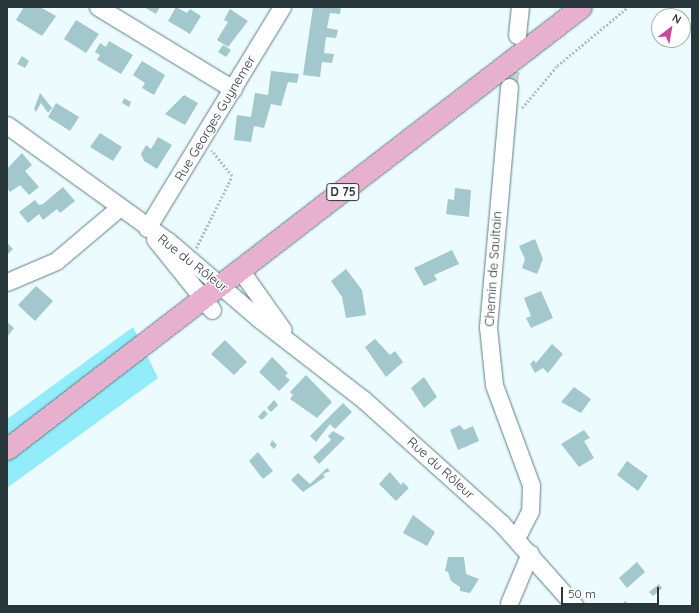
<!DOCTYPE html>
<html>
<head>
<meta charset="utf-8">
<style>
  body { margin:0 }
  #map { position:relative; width:699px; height:613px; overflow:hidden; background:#ecfbfe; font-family:Quicksand,sans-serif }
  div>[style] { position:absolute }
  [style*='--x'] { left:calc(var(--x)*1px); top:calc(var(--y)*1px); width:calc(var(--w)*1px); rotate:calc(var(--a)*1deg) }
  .green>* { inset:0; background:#93ecfa }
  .building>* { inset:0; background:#a2c7cd }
  .minor-tunnel>* { height:17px; margin-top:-8.5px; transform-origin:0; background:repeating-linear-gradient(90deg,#c5d4d7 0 17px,transparent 0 25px) }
  .path>* { height:2.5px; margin-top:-1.25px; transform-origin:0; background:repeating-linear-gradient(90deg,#b0bfc2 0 2px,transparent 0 4px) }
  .roads { filter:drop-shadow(0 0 1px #5c7f84) drop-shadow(0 0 1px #5c7f84) }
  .minor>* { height:17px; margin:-8.5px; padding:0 8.5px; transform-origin:8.5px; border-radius:8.5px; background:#fff }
  .major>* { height:21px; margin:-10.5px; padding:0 10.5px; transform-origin:10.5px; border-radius:10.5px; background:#e8b0cf }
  span { translate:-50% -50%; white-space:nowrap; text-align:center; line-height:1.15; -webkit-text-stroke:3px #fff; paint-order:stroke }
  .shield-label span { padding:1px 3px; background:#fff; border:1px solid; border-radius:3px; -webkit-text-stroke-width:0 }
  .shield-label { font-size:12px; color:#283739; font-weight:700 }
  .street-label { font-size:13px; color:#283739 }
  .frame { position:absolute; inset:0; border:8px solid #283739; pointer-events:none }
  .north { position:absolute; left:651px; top:8px; width:40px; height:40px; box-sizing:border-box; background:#fff; border:1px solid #a9afb0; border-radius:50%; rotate:31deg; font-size:11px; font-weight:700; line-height:16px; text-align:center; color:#283739 }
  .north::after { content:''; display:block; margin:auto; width:14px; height:18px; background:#c74895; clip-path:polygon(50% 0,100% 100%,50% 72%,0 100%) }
  .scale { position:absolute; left:561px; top:587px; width:98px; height:18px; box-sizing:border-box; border:2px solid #283739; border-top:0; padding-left:5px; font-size:12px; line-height:14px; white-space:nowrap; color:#283739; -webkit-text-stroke:3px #fff; paint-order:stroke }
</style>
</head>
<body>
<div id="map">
  <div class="green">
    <div style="clip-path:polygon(133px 327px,158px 378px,7px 488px,7px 419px)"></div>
  </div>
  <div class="building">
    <div style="clip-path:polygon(24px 7px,40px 7px,56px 16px,42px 36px,16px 20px)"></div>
    <div style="clip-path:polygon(144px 7px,160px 7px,156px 14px)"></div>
    <div style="clip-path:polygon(176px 7px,187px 13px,190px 9px,201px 16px,190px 34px,168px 21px)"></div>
    <div style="clip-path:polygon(313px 7px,341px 7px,340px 14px,330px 13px,327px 28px,338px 30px,336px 38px,326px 37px,324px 53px,334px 54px,332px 63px,322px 62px,320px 77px,303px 75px)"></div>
    <div style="clip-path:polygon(230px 9px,248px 21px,228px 47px,217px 40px,228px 22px,224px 20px)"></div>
    <div style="clip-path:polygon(76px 20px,99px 34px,86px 53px,64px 39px)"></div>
    <div style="clip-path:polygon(109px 41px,133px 55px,121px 74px,97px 60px,100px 55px,95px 52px,100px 43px,106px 47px)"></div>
    <div style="clip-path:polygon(223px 45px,231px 50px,226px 57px,218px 52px)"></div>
    <div style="clip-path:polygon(22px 56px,29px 61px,25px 68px,17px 64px)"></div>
    <div style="clip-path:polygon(142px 61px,165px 75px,154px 95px,142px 88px,145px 83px,133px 75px)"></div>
    <div style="clip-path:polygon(271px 71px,299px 74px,297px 83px,288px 82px,281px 106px,271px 104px,264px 128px,254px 126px,251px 142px,234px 140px,237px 115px,251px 117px,255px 93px,268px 95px)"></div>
    <div style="clip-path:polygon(40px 93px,52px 108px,48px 113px,41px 103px,36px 112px,34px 109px)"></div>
    <div style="clip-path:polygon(184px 95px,198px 103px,185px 125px,165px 114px)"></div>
    <div style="clip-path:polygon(124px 98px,131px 102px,129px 107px,122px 103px)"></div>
    <div style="clip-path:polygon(56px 103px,79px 117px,70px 131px,48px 117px)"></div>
    <div style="clip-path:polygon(100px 133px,122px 147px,113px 161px,90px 147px)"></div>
    <div style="clip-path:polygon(158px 137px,172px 145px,157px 169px,144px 161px,141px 154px,146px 145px,151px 149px)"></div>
    <div style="clip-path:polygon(22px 153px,32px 165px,25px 171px,39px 187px,29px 195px,20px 185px,10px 192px,7px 188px,7px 169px)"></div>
    <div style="clip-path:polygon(63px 187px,75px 201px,60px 213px,57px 209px,43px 220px,39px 214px,28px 223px,19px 212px,35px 200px,39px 205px,43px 204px)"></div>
    <div style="clip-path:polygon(455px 188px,471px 190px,469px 217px,446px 214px,448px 199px,454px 200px)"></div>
    <div style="clip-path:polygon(535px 239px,543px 259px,537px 274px,522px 268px,525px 259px,519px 246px)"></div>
    <div style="clip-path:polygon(7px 243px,13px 249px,7px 255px)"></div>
    <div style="clip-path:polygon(452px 250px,459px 264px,434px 275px,437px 280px,424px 286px,414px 268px)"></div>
    <div style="clip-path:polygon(346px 269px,362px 290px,366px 315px,346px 318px,342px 297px,331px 281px)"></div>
    <div style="clip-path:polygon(36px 286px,53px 301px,35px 321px,18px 305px)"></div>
    <div style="clip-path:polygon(541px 291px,553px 318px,531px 328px,526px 318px,531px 316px,524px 298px)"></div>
    <div style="clip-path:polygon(7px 322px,14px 328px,7px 337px)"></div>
    <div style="clip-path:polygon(375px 339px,390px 355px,395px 351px,403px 362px,386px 377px,365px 347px)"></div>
    <div style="clip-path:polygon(225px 340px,247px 362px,234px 375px,211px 354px)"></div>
    <div style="clip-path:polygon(552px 344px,563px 354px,548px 373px,543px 368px,535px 373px,530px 364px,534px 360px,536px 363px)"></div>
    <div style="clip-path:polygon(272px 357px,288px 373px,285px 376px,290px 380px,279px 391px,259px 372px)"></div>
    <div style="clip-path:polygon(306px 375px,332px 402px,317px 418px,290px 399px,293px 395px,290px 392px)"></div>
    <div style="clip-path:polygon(424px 377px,437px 397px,424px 408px,411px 388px)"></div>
    <div style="clip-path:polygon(574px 387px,591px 399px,581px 413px,561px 402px)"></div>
    <div style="clip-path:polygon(274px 400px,278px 405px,271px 412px,267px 408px)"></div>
    <div style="clip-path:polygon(343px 403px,352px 412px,335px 429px,330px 424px,316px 442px,310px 436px)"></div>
    <div style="clip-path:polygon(264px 410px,268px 414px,262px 420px,258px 417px)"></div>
    <div style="clip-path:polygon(460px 425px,464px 430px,473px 426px,479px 441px,458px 450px,450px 430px)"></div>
    <div style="clip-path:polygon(584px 430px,590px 438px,584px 441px,594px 458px,579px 467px,561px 444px)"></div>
    <div style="clip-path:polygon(333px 431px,345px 438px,319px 464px,313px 457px,331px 440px,328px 436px)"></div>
    <div style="clip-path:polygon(272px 440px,277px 445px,274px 449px,270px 445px)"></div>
    <div style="clip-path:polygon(258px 452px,273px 471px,263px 479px,249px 461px)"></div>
    <div style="clip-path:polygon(627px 461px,648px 476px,638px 491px,617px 475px)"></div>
    <div style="clip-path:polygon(327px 468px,330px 471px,323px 474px,325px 477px,303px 492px,291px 480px,298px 473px,310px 484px)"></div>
    <div style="clip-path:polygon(390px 472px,401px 485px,403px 482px,409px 488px,396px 501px,379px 484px)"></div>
    <div style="clip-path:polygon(413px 515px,435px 532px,427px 546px,403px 533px)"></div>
    <div style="clip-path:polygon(448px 557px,464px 557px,466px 574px,479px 579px,470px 593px,460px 591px,460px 587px,451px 581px,448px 572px,445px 571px)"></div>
    <div style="clip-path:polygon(637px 562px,645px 572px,627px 588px,619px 578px)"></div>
    <div style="clip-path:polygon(659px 584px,662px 588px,653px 596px,649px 592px)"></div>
    <div style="clip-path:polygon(625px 601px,630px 606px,620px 606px)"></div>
  </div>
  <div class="minor-tunnel">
    <div style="--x:509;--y:87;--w:36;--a:-82"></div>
  </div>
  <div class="path">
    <div style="--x:522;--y:108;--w:55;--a:-50.2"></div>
    <div style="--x:557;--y:66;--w:92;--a:-39.7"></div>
    <div style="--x:196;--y:248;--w:80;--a:-63.4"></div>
    <div style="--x:232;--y:176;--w:33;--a:-129"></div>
  </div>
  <div class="roads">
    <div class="minor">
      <div style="--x:98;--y:7;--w:158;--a:31.3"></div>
      <div style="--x:517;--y:35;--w:28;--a:-84"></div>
      <div style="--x:509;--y:87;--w:241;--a:95"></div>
      <div style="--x:488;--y:327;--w:58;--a:84.1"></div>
      <div style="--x:494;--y:385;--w:107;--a:69.7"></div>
      <div style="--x:531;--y:485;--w:26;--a:92"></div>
      <div style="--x:530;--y:511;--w:30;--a:117"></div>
      <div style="--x:7;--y:125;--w:198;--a:35.8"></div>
      <div style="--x:168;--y:241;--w:118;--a:40.5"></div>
      <div style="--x:258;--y:318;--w:134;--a:37.7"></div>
      <div style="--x:364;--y:400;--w:184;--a:41.9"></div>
      <div style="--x:501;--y:523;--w:111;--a:48.3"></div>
      <div style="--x:147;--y:228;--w:259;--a:-58.6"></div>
      <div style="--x:155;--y:239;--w:91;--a:51.2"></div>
      <div style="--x:241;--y:271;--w:72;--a:54.6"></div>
      <div style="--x:7;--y:282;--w:53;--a:-23.2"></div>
      <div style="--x:56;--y:261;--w:84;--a:-40.2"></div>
      <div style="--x:509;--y:603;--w:54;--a:-67.2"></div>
    </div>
    <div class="major">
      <div style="--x:7;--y:449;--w:724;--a:-37.6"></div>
    </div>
  </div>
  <div class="shield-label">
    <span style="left:343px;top:192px">D 75</span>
  </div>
  <div class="street-label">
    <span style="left:215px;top:118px;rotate:-59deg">Rue Georges Guynemer</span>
    <span style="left:193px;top:263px;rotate:38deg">Rue du Rôleur</span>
    <span style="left:493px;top:269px;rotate:-86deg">Chemin de Saultain</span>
    <span style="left:441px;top:468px;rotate:42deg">Rue du Rôleur</span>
  </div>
  <div class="frame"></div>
  <div class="north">N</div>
  <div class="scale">50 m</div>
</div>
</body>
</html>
